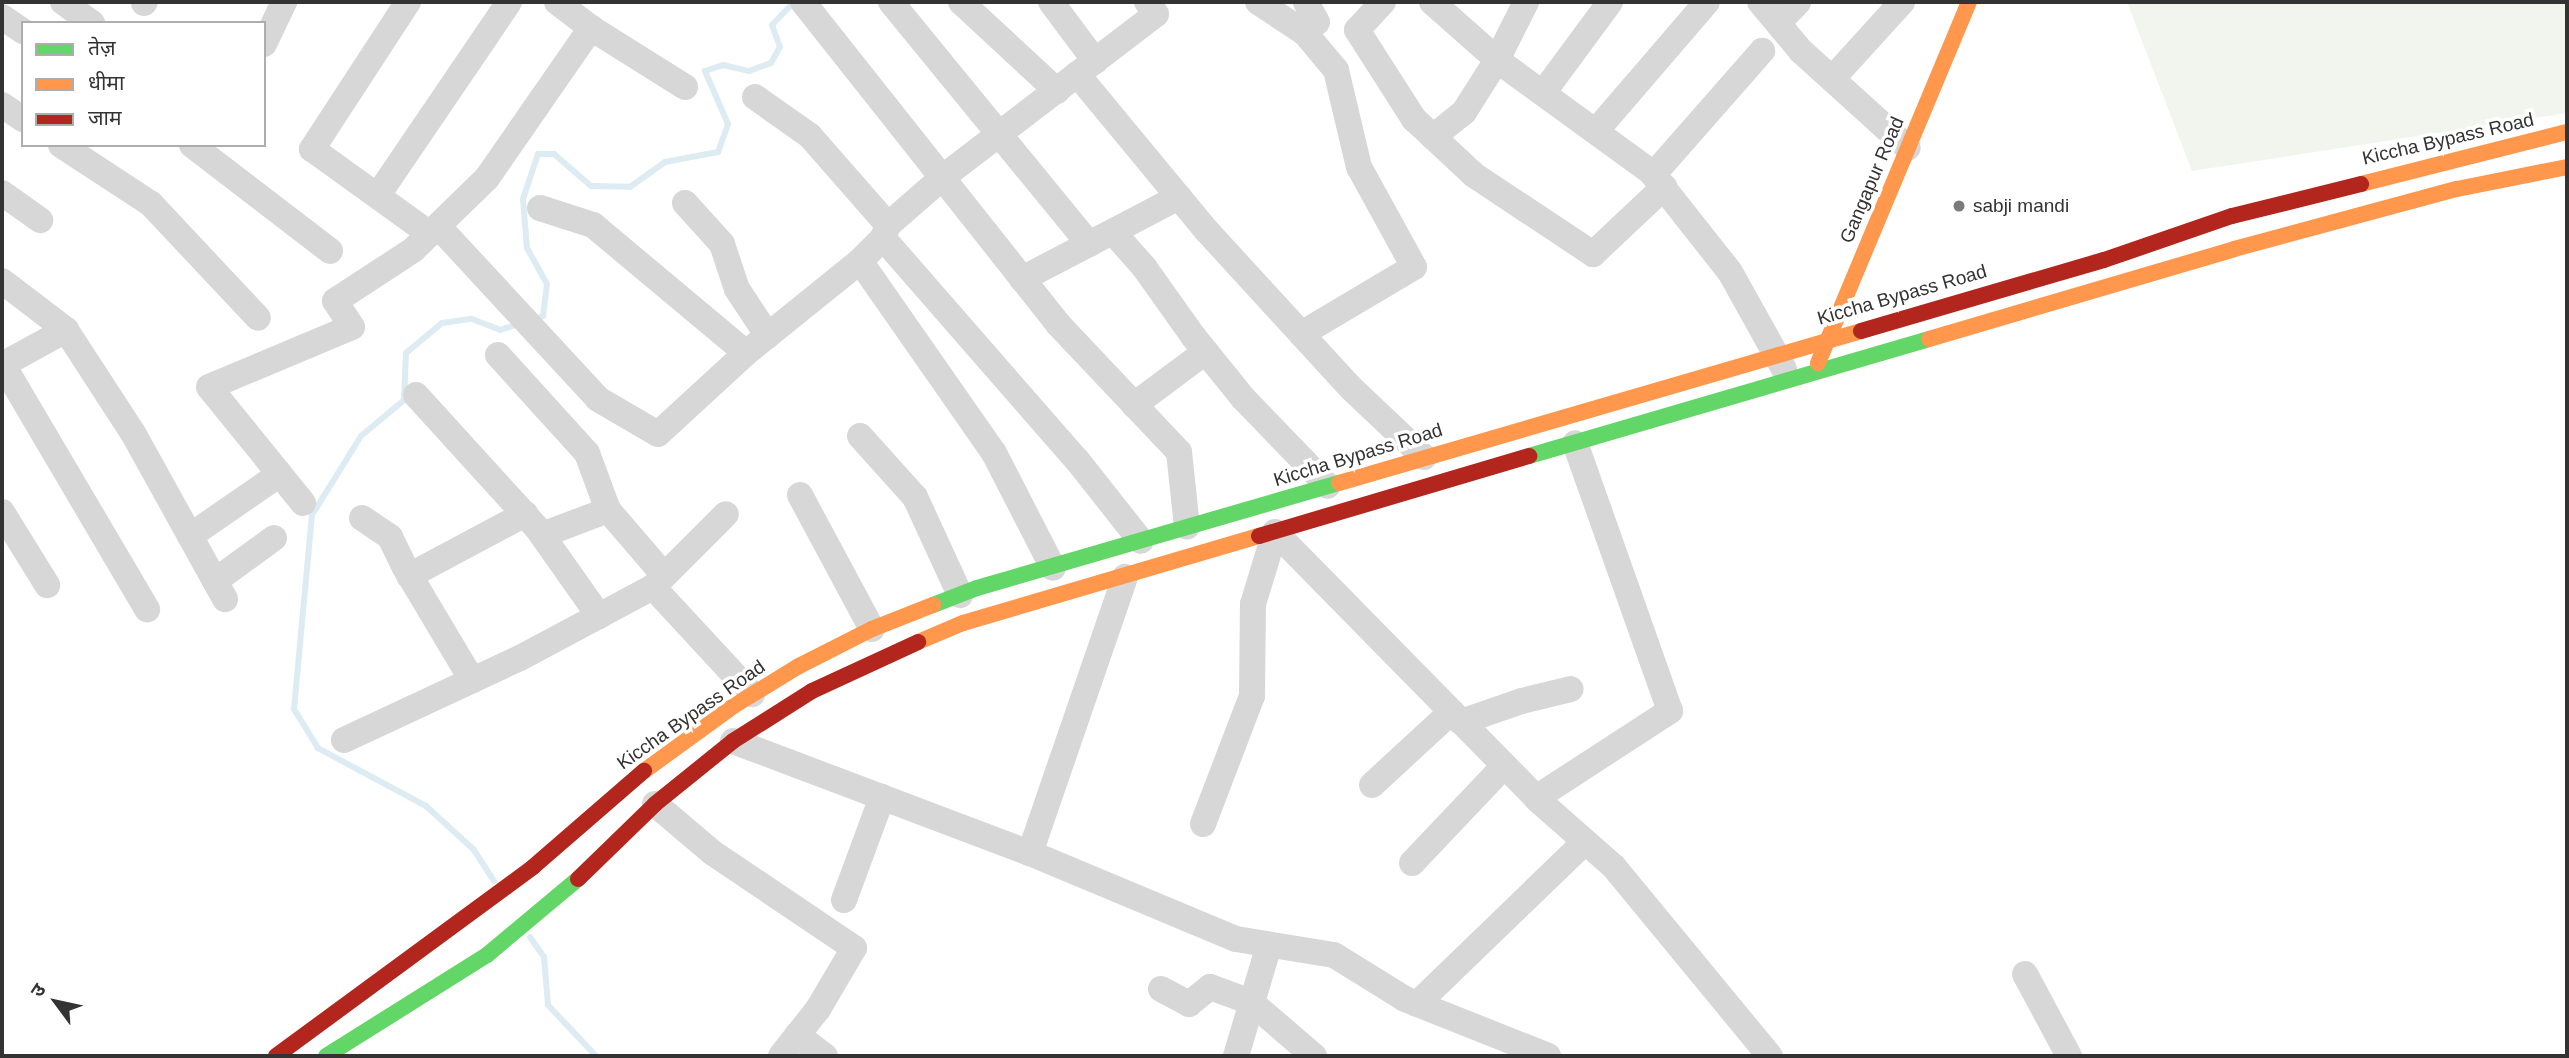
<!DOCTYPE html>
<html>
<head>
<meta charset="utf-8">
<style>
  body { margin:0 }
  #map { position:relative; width:2569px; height:1058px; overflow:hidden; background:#fff; font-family:Helvetica,"Noto Sans Devanagari",sans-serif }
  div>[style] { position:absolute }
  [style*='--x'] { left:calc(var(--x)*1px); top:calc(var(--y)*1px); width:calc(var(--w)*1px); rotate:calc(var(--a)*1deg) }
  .green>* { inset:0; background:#f1f5ed }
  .stream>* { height:6px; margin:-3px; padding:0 3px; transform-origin:3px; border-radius:3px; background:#ddebf3 }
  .street>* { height:26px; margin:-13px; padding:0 13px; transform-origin:13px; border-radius:13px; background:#d7d7d7 }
  .fast>* { height:16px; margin:-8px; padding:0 8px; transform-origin:8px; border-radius:8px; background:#63d668 }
  .slow>* { height:16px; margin:-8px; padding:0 8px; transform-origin:8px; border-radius:8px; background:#ff974d }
  .jam>* { height:16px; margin:-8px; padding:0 8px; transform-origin:8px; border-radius:8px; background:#b3261e }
  .dots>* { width:19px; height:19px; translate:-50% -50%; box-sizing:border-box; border:4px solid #fff; border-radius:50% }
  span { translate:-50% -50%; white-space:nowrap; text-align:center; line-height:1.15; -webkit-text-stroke:7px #fff; paint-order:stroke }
  .street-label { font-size:19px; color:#333 }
  .poi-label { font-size:19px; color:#333 }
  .left { translate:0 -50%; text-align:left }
  .frame { position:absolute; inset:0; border:4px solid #333; pointer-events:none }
  .legend { position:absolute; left:21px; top:21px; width:245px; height:126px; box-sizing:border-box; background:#fff; border:2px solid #adadad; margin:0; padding:9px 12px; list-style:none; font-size:21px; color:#333 }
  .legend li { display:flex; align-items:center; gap:14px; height:35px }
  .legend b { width:35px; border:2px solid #adadad }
  .north { position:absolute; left:21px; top:967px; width:70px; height:70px; -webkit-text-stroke:5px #fff; paint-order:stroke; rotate:303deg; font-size:19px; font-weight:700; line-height:28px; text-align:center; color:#333 }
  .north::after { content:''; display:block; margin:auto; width:24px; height:32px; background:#333; clip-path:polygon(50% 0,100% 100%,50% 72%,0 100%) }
</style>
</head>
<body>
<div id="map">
  <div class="green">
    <div style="clip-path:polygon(2127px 2px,2567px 2px,2567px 113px,2192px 171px)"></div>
  </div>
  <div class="stream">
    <div style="--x:535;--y:319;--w:9;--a:-21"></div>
    <div style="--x:543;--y:316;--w:32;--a:-83"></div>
    <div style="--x:547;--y:284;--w:41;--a:-119.1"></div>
    <div style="--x:527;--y:248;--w:49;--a:-94.7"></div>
    <div style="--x:523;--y:199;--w:47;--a:-71.6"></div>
    <div style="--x:538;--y:154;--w:16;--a:0"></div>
    <div style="--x:554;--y:154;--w:49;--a:40.9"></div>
    <div style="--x:591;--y:186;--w:39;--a:1"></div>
    <div style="--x:630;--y:187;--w:43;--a:-35.5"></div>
    <div style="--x:665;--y:162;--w:54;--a:-10.7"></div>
    <div style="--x:718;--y:152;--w:30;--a:-70"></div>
    <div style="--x:728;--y:124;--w:58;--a:-113.5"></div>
    <div style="--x:705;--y:71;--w:19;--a:-18"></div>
    <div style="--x:723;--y:65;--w:27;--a:13"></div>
    <div style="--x:749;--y:71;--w:23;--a:-20"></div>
    <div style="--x:771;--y:63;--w:18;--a:-61"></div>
    <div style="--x:780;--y:47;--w:23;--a:-110"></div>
    <div style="--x:772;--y:25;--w:32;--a:-46"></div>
    <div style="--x:494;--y:881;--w:38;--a:-123"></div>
    <div style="--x:473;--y:849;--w:64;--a:-137.5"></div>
    <div style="--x:426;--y:806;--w:123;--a:-151.8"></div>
    <div style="--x:318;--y:748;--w:46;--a:-121.6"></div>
    <div style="--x:294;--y:709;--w:195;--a:-84.7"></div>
    <div style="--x:312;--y:515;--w:93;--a:-58.2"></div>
    <div style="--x:361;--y:436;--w:56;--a:-39.9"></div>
    <div style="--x:404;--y:400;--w:47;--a:-87.6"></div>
    <div style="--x:406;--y:353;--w:47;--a:-39.8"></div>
    <div style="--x:442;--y:323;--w:30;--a:-8"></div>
    <div style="--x:472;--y:319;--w:30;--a:21"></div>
    <div style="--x:500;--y:330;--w:19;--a:-18"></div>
    <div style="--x:530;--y:937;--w:24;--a:55"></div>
    <div style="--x:544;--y:957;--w:48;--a:85.2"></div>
    <div style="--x:548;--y:1005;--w:70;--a:46.7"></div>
  </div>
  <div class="street">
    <div style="--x:63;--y:2;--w:36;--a:36"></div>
    <div style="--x:408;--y:2;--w:176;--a:123.1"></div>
    <div style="--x:312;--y:149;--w:145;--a:35.8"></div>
    <div style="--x:557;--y:2;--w:43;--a:37.4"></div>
    <div style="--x:591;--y:28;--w:111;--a:32.1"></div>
    <div style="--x:803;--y:2;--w:411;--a:51.6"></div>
    <div style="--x:1058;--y:324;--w:176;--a:46.6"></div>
    <div style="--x:1179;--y:452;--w:75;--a:83.9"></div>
    <div style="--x:891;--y:2;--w:313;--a:50.7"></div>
    <div style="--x:961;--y:2;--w:131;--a:42.8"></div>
    <div style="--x:1051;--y:2;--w:74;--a:53.3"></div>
    <div style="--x:1258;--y:2;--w:56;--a:33.4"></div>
    <div style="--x:1305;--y:33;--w:48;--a:50"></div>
    <div style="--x:1336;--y:70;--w:100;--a:76.7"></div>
    <div style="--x:1359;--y:167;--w:114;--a:61.2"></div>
    <div style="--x:1414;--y:267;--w:131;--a:149.3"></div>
    <div style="--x:1383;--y:2;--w:38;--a:133"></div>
    <div style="--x:1357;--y:30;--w:106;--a:57.4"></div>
    <div style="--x:1414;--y:119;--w:82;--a:43"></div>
    <div style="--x:1474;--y:175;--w:143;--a:33.6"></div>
    <div style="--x:1593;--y:254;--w:98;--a:-43.3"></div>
    <div style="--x:1432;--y:2;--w:92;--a:41.5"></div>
    <div style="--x:1501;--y:63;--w:185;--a:36"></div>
    <div style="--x:1651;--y:172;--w:127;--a:51.7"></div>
    <div style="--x:1730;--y:272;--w:111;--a:60.9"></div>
    <div style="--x:1760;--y:2;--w:64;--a:50.1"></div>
    <div style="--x:1801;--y:51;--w:144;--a:42.2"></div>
    <div style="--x:144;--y:3;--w:1;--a:-45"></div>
    <div style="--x:2;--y:17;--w:25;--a:34"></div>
    <div style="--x:1778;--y:23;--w:29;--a:-46"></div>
    <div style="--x:1305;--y:33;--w:16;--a:-43"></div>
    <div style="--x:1317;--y:22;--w:23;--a:-119"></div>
    <div style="--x:264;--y:44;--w:47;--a:-64.5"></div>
    <div style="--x:1077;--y:74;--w:204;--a:50.4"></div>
    <div style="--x:1207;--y:231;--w:214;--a:47.5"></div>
    <div style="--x:1352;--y:389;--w:99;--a:43.4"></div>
    <div style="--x:1832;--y:79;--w:104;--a:-47.7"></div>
    <div style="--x:1543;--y:93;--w:113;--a:-53.6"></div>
    <div style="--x:755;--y:97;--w:67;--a:35.3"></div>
    <div style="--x:810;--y:136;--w:118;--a:48.8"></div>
    <div style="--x:2;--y:105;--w:25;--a:34"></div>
    <div style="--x:1596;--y:131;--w:170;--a:-49.3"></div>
    <div style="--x:1433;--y:137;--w:40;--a:-39"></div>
    <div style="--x:1464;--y:112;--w:62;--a:-57.6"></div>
    <div style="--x:1497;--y:60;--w:65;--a:-63.4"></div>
    <div style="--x:61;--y:145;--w:108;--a:33.2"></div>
    <div style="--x:151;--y:204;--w:156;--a:46.8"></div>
    <div style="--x:192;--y:145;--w:174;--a:37.5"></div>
    <div style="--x:1654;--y:174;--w:164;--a:-48.7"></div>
    <div style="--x:2;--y:193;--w:47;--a:35.4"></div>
    <div style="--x:378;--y:195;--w:233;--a:-55.8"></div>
    <div style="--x:685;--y:203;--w:55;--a:47.9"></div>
    <div style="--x:722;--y:244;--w:47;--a:71.6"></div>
    <div style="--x:737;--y:289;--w:56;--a:56.6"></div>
    <div style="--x:540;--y:208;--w:56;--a:17.8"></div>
    <div style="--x:593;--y:225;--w:199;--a:39.9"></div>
    <div style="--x:438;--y:226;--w:236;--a:47.2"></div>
    <div style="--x:598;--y:399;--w:69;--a:30.3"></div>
    <div style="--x:658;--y:434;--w:120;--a:-42.6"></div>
    <div style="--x:746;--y:353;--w:146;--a:-38.9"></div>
    <div style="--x:860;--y:261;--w:33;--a:-45"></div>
    <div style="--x:883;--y:238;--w:14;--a:-69"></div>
    <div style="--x:888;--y:225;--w:73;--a:-41.1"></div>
    <div style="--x:943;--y:177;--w:268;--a:-37.4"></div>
    <div style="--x:1156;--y:14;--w:15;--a:-127"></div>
    <div style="--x:1113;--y:232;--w:47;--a:48.5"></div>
    <div style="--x:1144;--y:267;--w:85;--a:54.6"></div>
    <div style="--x:1193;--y:336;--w:80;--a:51.1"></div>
    <div style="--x:1243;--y:398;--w:122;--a:46"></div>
    <div style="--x:883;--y:238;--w:295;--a:48.9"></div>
    <div style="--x:1077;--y:460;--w:103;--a:51.7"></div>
    <div style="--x:860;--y:261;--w:234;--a:55.1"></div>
    <div style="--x:994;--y:453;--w:129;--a:62.8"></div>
    <div style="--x:1022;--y:279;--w:177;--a:-27.6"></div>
    <div style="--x:2;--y:281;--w:81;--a:37.4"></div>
    <div style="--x:66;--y:330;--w:123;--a:57"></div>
    <div style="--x:133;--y:433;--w:190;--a:61"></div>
    <div style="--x:498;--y:355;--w:132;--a:47.8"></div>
    <div style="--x:587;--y:453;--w:61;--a:69.8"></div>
    <div style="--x:608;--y:510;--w:86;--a:49.3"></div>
    <div style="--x:2;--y:363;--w:286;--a:59.5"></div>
    <div style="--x:2;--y:365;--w:73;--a:-28.7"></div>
    <div style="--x:416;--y:395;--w:180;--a:47.7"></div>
    <div style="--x:537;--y:528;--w:108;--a:54.8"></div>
    <div style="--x:1134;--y:405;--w:89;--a:-36.7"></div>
    <div style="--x:860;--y:436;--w:82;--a:48"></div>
    <div style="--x:915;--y:497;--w:108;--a:65.3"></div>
    <div style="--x:800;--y:495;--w:152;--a:61.8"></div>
    <div style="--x:303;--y:503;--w:149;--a:-129"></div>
    <div style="--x:209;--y:387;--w:155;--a:-22.8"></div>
    <div style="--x:352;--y:327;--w:31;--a:-123"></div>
    <div style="--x:335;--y:301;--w:93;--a:-33.2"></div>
    <div style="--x:413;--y:250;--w:103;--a:-44.2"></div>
    <div style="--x:487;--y:178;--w:183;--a:-55.3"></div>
    <div style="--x:2;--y:512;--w:86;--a:58.3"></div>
    <div style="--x:362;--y:518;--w:34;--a:34"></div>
    <div style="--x:390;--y:537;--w:32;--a:64"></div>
    <div style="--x:404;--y:566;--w:133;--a:59.2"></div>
    <div style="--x:542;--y:535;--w:71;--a:-20.7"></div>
    <div style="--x:190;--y:536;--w:109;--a:-34.6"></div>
    <div style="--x:409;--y:576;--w:132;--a:-28.1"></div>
    <div style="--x:215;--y:581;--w:73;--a:-36.1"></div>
    <div style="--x:653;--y:587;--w:146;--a:47.2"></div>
    <div style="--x:1461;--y:722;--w:65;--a:-19"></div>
    <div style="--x:1522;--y:701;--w:50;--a:-13.8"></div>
    <div style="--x:344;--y:740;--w:194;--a:-25"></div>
    <div style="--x:520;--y:658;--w:151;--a:-28.1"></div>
    <div style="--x:653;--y:587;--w:103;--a:-45"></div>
    <div style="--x:733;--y:741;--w:317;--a:20.7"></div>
    <div style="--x:1030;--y:853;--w:223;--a:22.7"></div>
    <div style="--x:1236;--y:939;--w:99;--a:9.3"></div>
    <div style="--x:1334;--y:955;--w:84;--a:31.8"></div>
    <div style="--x:1405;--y:999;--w:154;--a:21.7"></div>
    <div style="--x:1372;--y:785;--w:108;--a:-42.7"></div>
    <div style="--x:1536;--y:798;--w:160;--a:-33"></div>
    <div style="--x:1670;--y:711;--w:284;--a:-109.5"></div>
    <div style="--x:655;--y:804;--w:76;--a:40.2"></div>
    <div style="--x:713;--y:853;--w:170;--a:34"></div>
    <div style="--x:854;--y:948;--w:71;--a:120.5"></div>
    <div style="--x:818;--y:1009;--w:60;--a:128.2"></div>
    <div style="--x:1203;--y:824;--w:137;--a:-69.1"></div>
    <div style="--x:1252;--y:696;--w:92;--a:-89.4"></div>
    <div style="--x:1253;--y:604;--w:75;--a:-73"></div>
    <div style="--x:1275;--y:532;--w:377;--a:45.5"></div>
    <div style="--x:1539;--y:801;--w:100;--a:41.3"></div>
    <div style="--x:1614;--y:867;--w:245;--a:50.5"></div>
    <div style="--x:1030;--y:853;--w:292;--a:-71"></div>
    <div style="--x:1412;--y:863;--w:134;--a:-46.5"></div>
    <div style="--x:844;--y:900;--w:110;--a:-69.7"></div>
    <div style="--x:2025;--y:974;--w:93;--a:61.8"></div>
    <div style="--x:1161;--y:989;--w:32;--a:28"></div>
    <div style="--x:1189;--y:1004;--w:27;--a:-39"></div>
    <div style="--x:1210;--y:987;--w:44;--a:20.1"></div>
    <div style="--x:1251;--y:1002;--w:83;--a:40.6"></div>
    <div style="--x:1417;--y:1004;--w:233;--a:-44"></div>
    <div style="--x:797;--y:1035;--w:35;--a:37"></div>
    <div style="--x:1236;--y:1056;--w:116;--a:-73.4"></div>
  </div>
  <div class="fast">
    <div style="--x:1529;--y:456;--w:417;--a:-16.3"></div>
    <div style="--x:933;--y:605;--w:47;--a:-21.1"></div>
    <div style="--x:977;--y:588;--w:377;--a:-16.2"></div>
    <div style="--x:326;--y:1056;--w:190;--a:-32.1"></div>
    <div style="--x:487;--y:955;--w:119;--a:-39.9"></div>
  </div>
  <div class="slow">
    <div style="--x:2361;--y:184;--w:212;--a:-14.2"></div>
    <div style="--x:1929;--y:339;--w:318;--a:-16.4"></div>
    <div style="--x:2234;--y:249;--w:231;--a:-15.1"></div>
    <div style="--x:2457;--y:189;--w:112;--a:-11.3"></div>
    <div style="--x:1818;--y:363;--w:391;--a:-67.3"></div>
    <div style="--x:1339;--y:483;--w:544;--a:-16.23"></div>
    <div style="--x:918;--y:642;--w:49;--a:-22.9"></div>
    <div style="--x:963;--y:623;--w:309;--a:-16.4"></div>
    <div style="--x:644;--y:771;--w:112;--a:-36"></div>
    <div style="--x:735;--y:705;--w:75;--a:-31.4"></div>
    <div style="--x:799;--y:666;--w:82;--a:-26.9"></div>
    <div style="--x:872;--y:629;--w:66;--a:-21.5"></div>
  </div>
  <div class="jam">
    <div style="--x:1861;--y:331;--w:253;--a:-16.3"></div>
    <div style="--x:2104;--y:260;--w:135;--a:-19"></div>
    <div style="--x:2232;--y:216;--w:133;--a:-13.9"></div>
    <div style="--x:1259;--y:536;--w:282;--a:-16.5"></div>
    <div style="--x:578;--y:879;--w:107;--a:-44.2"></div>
    <div style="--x:655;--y:804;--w:100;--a:-38.9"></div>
    <div style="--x:733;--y:741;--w:93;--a:-32.3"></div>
    <div style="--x:812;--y:691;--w:117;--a:-24.8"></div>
    <div style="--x:276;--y:1056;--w:319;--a:-36.3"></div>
    <div style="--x:533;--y:867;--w:147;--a:-40.9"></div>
  </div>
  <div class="dots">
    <div style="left:1959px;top:206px;background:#7a7a7a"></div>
  </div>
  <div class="street-label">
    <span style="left:2448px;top:139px;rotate:-13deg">Kiccha Bypass Road</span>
    <span style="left:1872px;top:180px;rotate:-67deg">Gangapur Road</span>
    <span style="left:1902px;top:295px;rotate:-16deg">Kiccha Bypass Road</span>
    <span style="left:1358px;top:455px;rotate:-17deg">Kiccha Bypass Road</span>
    <span style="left:691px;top:715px;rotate:-35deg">Kiccha Bypass Road</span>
  </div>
  <div class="poi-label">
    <span class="left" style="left:1973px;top:206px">sabji mandi</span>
  </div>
  <div class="frame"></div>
  <ul class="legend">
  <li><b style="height:9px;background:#63d668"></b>तेज़</li>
  <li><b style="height:9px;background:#ff974d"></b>धीमा</li>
  <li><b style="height:9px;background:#b3261e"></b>जाम</li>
  </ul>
  <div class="north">उ</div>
</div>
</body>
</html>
